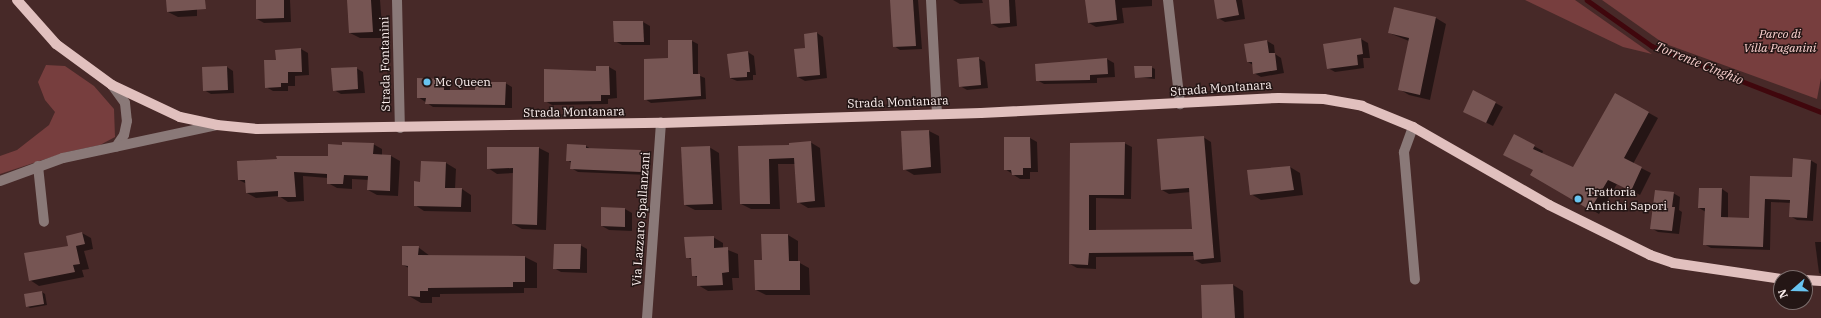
<!DOCTYPE html>
<html>
<head>
<meta charset="utf-8">
<style>
  body { margin:0 }
  #map { position:relative; width:1821px; height:318px; overflow:hidden; background:#472928; font-family:"IBM Plex Serif",serif }
  div>[style] { position:absolute }
  [style*='--x'] { left:calc(var(--x)*1px); top:calc(var(--y)*1px); width:calc(var(--w)*1px); rotate:calc(var(--a)*1deg) }
  .green>* { inset:0; background:#773e3e }
  .shadow>* { inset:0; background:#0007 }
  .stream>* { height:4.5px; margin:-2.25px; padding:0 2.25px; transform-origin:2.25px; border-radius:2.25px; background:#40070d }
  .building>* { inset:0; background:#765553 }
  .minor>* { height:10px; margin:-5px; padding:0 5px; transform-origin:5px; border-radius:5px; background:#8a7978 }
  .major>* { height:10px; margin:-5px; padding:0 5px; transform-origin:5px; border-radius:5px; background:#e1c0be }
  .dots>* { width:11px; height:11px; translate:-50% -50%; box-sizing:border-box; border:2px solid #241615; border-radius:50% }
  span { translate:-50% -50%; white-space:nowrap; text-align:center; line-height:1.15; -webkit-text-stroke:3px #241615; paint-order:stroke }
  .park-label { font-size:12px; color:#fdd3d1; font-style:italic }
  .street-label { font-size:12px; color:#fdf0ef }
  .poi-label { font-size:12px; color:#fdf0ef }
  .left { translate:0 -50%; text-align:left }
  .water-label { font-size:13px; color:#f7cecc; font-style:italic }
  .north { position:absolute; left:1773px; top:270px; width:40px; height:40px; box-sizing:border-box; background:#241615; border:1px solid #7b6d6c; border-radius:50%; rotate:250deg; font-size:11px; font-weight:700; line-height:16px; text-align:center; color:#fdf0ef }
  .north::after { content:''; display:block; margin:auto; width:14px; height:18px; background:#68c4f0; clip-path:polygon(50% 0,100% 100%,50% 72%,0 100%) }
</style>
</head>
<body>
<div id="map">
  <div class="green">
    <div style="clip-path:polygon(1525px 0,1575px 0,1652px 54px,1623px 47px)"></div>
    <div style="clip-path:polygon(1602px 0,1821px 0,1821px 78px,1817px 99px,1663px 43px)"></div>
    <div style="clip-path:polygon(46px 65px,65px 66px,94px 86px,114px 109px,115px 137px,100px 145px,67px 152px,0 174px,0 156px,17px 150px,49px 125px,55px 112px,45px 100px,38px 82px)"></div>
  </div>
  <div class="shadow">
    <div style="clip-path:polygon(167px 0,197px 0,197px 16px,178px 17px,168px 12px)"></div>
    <div style="clip-path:polygon(257px 0,290px 0,291px 22px,264px 23px,257px 19px)"></div>
    <div style="clip-path:polygon(348px 0,380px 0,383px 38px,360px 38px,350px 33px)"></div>
    <div style="clip-path:polygon(891px 0,918px 0,922px 49px,900px 50px,894px 46px)"></div>
    <div style="clip-path:polygon(953px 0,982px 0,983px 3px,960px 4px)"></div>
    <div style="clip-path:polygon(990px 0,1015px 0,1017px 26px,999px 28px,992px 24px)"></div>
    <div style="clip-path:polygon(1086px 0,1152px 0,1152px 6px,1122px 8px,1124px 23px,1096px 27px,1089px 23px)"></div>
    <div style="clip-path:polygon(1215px 0,1242px 0,1245px 19px,1225px 22px,1218px 18px)"></div>
    <div style="clip-path:polygon(1394px 9px,1436px 18px,1446px 24px,1430px 100px,1409px 95px,1399px 89px,1409px 41px,1389px 33px)"></div>
    <div style="clip-path:polygon(643px 22px,650px 26px,650px 45px,622px 45px,615px 41px)"></div>
    <div style="clip-path:polygon(817px 33px,823px 37px,827px 78px,805px 81px,798px 77px,806px 49px)"></div>
    <div style="clip-path:polygon(1361px 39px,1368px 43px,1370px 58px,1363px 58px,1364px 68px,1335px 72px,1328px 68px)"></div>
    <div style="clip-path:polygon(692px 41px,698px 44px,698px 75px,705px 78px,706px 99px,651px 103px,645px 99px,669px 59px)"></div>
    <div style="clip-path:polygon(1267px 41px,1274px 45px,1275px 54px,1281px 58px,1284px 73px,1261px 77px,1254px 73px,1253px 65px,1248px 62px)"></div>
    <div style="clip-path:polygon(301px 49px,308px 53px,309px 75px,295px 76px,295px 86px,288px 86px,288px 91px,273px 91px,266px 87px,277px 61px,276px 51px)"></div>
    <div style="clip-path:polygon(748px 52px,754px 56px,756px 75px,753px 75px,753px 80px,737px 81px,730px 78px)"></div>
    <div style="clip-path:polygon(978px 58px,985px 62px,988px 88px,967px 90px,960px 86px)"></div>
    <div style="clip-path:polygon(1107px 59px,1114px 63px,1115px 77px,1097px 78px,1097px 83px,1044px 84px,1037px 80px)"></div>
    <div style="clip-path:polygon(227px 67px,233px 71px,234px 93px,211px 94px,204px 90px)"></div>
    <div style="clip-path:polygon(609px 67px,616px 71px,617px 98px,608px 99px,608px 104px,552px 105px,545px 101px)"></div>
    <div style="clip-path:polygon(1151px 67px,1155px 69px,1155px 79px,1136px 77px)"></div>
    <div style="clip-path:polygon(356px 68px,363px 72px,365px 93px,341px 94px,334px 90px)"></div>
    <div style="clip-path:polygon(444px 80px,450px 84px,450px 91px,476px 91px,505px 83px,512px 87px,512px 108px,433px 107px,418px 97px)"></div>
    <div style="clip-path:polygon(1473px 91px,1503px 107px,1493px 126px,1471px 115px)"></div>
    <div style="clip-path:polygon(1615px 94px,1658px 118px,1633px 164px,1651px 173px,1640px 195px,1617px 184px,1599px 214px,1532px 175px,1534px 170px,1515px 136px,1543px 151px,1542px 154px,1574px 168px)"></div>
    <div style="clip-path:polygon(929px 131px,939px 136px,941px 173px,914px 175px,904px 169px)"></div>
    <div style="clip-path:polygon(1203px 137px,1211px 142px,1221px 262px,1202px 264px,1195px 260px,1195px 256px,1096px 257px,1096px 269px,1077px 268px,1070px 264px,1071px 144px,1124px 143px,1132px 147px,1131px 199px,1096px 198px,1096px 231px,1193px 230px,1191px 192px,1169px 194px,1162px 190px)"></div>
    <div style="clip-path:polygon(1030px 138px,1037px 142px,1038px 172px,1030px 172px,1030px 179px,1020px 179px,1005px 169px)"></div>
    <div style="clip-path:polygon(810px 142px,820px 148px,825px 207px,808px 208px,798px 202px,795px 164px,778px 164px,780px 209px,751px 209px,741px 204px,739px 147px,790px 146px)"></div>
    <div style="clip-path:polygon(373px 144px,382px 149px,382px 155px,391px 156px,400px 161px,398px 196px,377px 195px,368px 190px,369px 180px,352px 179px,352px 189px,337px 188px,328px 183px,328px 178px,303px 176px,304px 201px,288px 202px,279px 196px,256px 198px,247px 193px,247px 184px,239px 180px)"></div>
    <div style="clip-path:polygon(586px 146px,591px 149px,641px 151px,648px 155px,648px 175px,578px 172px,571px 168px,572px 163px,567px 160px)"></div>
    <div style="clip-path:polygon(709px 147px,719px 153px,722px 210px,695px 210px,685px 205px)"></div>
    <div style="clip-path:polygon(488px 148px,539px 148px,549px 153px,546px 230px,522px 229px,513px 224px,514px 173px,497px 174px,488px 168px)"></div>
    <div style="clip-path:polygon(1810px 160px,1817px 164px,1813px 221px,1797px 220px,1790px 216px,1791px 203px,1771px 202px,1770px 250px,1711px 248px,1704px 244px,1706px 212px,1699px 208px,1722px 189px,1728px 193px,1728px 218px,1750px 219px,1751px 177px,1793px 178px)"></div>
    <div style="clip-path:polygon(446px 163px,456px 169px,455px 189px,462px 189px,471px 195px,471px 212px,424px 211px,415px 205px,421px 183px)"></div>
    <div style="clip-path:polygon(1290px 167px,1300px 173px,1303px 195px,1261px 200px,1251px 194px)"></div>
    <div style="clip-path:polygon(1673px 193px,1680px 197px,1679px 210px,1682px 212px,1679px 234px,1658px 232px,1651px 228px)"></div>
    <div style="clip-path:polygon(625px 209px,632px 213px,632px 231px,609px 230px,602px 226px)"></div>
    <div style="clip-path:polygon(82px 233px,91px 238px,93px 249px,84px 251px,89px 269px,82px 270px,84px 277px,39px 286px,30px 280px,70px 247px)"></div>
    <div style="clip-path:polygon(788px 235px,798px 241px,798px 262px,809px 268px,810px 295px,766px 295px,756px 290px,763px 261px)"></div>
    <div style="clip-path:polygon(713px 237px,723px 243px,723px 248px,738px 254px,739px 278px,732px 278px,733px 290px,708px 291px,698px 285px,698px 278px,693px 275px,692px 260px,687px 257px)"></div>
    <div style="clip-path:polygon(1815px 242px,1821px 242px,1821px 274px,1819px 273px)"></div>
    <div style="clip-path:polygon(580px 245px,587px 249px,587px 273px,561px 272px,554px 268px)"></div>
    <div style="clip-path:polygon(418px 247px,430px 256px,525px 257px,537px 263px,537px 288px,524px 288px,524px 293px,440px 294px,440px 297px,432px 297px,432px 303px,421px 303px,409px 296px,409px 268px,403px 265px)"></div>
    <div style="clip-path:polygon(1233px 285px,1243px 291px,1244px 318px,1203px 318px)"></div>
    <div style="clip-path:polygon(42px 292px,45px 294px,47px 305px,30px 308px,27px 306px)"></div>
  </div>
  <div class="stream">
    <div style="--x:1587;--y:0;--w:80;--a:35.3"></div>
    <div style="--x:1652;--y:46;--w:181;--a:21.3"></div>
  </div>
  <div class="building">
    <div style="clip-path:polygon(166px 0,205px 0,206px 9px,167px 12px)"></div>
    <div style="clip-path:polygon(256px 0,284px 0,284px 18px,256px 19px)"></div>
    <div style="clip-path:polygon(347px 0,371px 0,373px 32px,349px 33px)"></div>
    <div style="clip-path:polygon(890px 0,913px 0,916px 46px,893px 47px)"></div>
    <div style="clip-path:polygon(989px 0,1009px 0,1010px 23px,991px 24px)"></div>
    <div style="clip-path:polygon(1085px 0,1115px 0,1117px 20px,1088px 23px)"></div>
    <div style="clip-path:polygon(1214px 0,1236px 0,1239px 15px,1217px 19px)"></div>
    <div style="clip-path:polygon(1394px 7px,1436px 17px,1420px 95px,1398px 90px,1409px 38px,1388px 33px)"></div>
    <div style="clip-path:polygon(613px 21px,643px 21px,644px 42px,614px 42px)"></div>
    <div style="clip-path:polygon(817px 32px,820px 75px,797px 77px,794px 49px,805px 48px,804px 34px)"></div>
    <div style="clip-path:polygon(1361px 38px,1363px 54px,1357px 55px,1358px 65px,1327px 69px,1323px 44px)"></div>
    <div style="clip-path:polygon(668px 40px,692px 40px,693px 74px,700px 74px,701px 96px,644px 100px,644px 59px,668px 58px)"></div>
    <div style="clip-path:polygon(1267px 40px,1269px 53px,1275px 53px,1277px 70px,1253px 74px,1252px 62px,1247px 62px,1244px 44px)"></div>
    <div style="clip-path:polygon(301px 48px,302px 72px,288px 72px,288px 83px,281px 83px,281px 87px,265px 88px,264px 60px,276px 60px,275px 50px)"></div>
    <div style="clip-path:polygon(748px 51px,750px 72px,747px 72px,747px 77px,730px 78px,727px 54px)"></div>
    <div style="clip-path:polygon(979px 57px,981px 85px,959px 87px,957px 59px)"></div>
    <div style="clip-path:polygon(1107px 58px,1108px 74px,1090px 75px,1090px 80px,1036px 81px,1035px 64px)"></div>
    <div style="clip-path:polygon(227px 66px,228px 90px,203px 91px,202px 67px)"></div>
    <div style="clip-path:polygon(596px 66px,609px 66px,610px 95px,601px 95px,601px 101px,544px 102px,544px 69px,596px 71px)"></div>
    <div style="clip-path:polygon(1134px 66px,1152px 66px,1152px 77px,1135px 78px)"></div>
    <div style="clip-path:polygon(357px 67px,358px 89px,333px 91px,331px 68px)"></div>
    <div style="clip-path:polygon(417px 78px,444px 79px,444px 90px,475px 90px,475px 82px,506px 82px,505px 105px,425px 104px,426px 98px,417px 98px)"></div>
    <div style="clip-path:polygon(1473px 90px,1496px 102px,1486px 123px,1463px 112px)"></div>
    <div style="clip-path:polygon(1615px 93px,1649px 112px,1624px 158px,1642px 167px,1631px 191px,1608px 180px,1590px 210px,1530px 175px,1533px 170px,1503px 155px,1514px 134px,1535px 145px,1533px 149px,1573px 167px)"></div>
    <div style="clip-path:polygon(929px 130px,931px 167px,903px 170px,901px 131px)"></div>
    <div style="clip-path:polygon(1204px 136px,1214px 258px,1194px 260px,1193px 252px,1089px 253px,1088px 265px,1069px 264px,1070px 143px,1125px 142px,1124px 195px,1089px 195px,1089px 230px,1192px 229px,1189px 188px,1161px 190px,1157px 139px)"></div>
    <div style="clip-path:polygon(1004px 137px,1030px 137px,1031px 168px,1023px 168px,1023px 175px,1012px 175px,1011px 170px,1004px 170px)"></div>
    <div style="clip-path:polygon(811px 141px,815px 201px,797px 203px,794px 158px,769px 159px,770px 204px,740px 204px,738px 146px,789px 145px,789px 143px)"></div>
    <div style="clip-path:polygon(342px 142px,374px 143px,373px 154px,391px 155px,390px 191px,367px 190px,368px 176px,344px 175px,343px 184px,327px 184px,327px 174px,294px 172px,296px 197px,278px 197px,278px 191px,246px 193px,245px 180px,238px 180px,237px 161px,277px 159px,276px 156px,328px 156px,328px 144px,342px 145px)"></div>
    <div style="clip-path:polygon(567px 144px,586px 145px,586px 148px,641px 150px,641px 172px,570px 169px,571px 161px,566px 161px)"></div>
    <div style="clip-path:polygon(710px 146px,713px 204px,684px 205px,681px 147px)"></div>
    <div style="clip-path:polygon(487px 147px,539px 147px,537px 225px,512px 224px,513px 168px,487px 169px)"></div>
    <div style="clip-path:polygon(1793px 158px,1811px 160px,1807px 218px,1789px 217px,1790px 200px,1765px 199px,1763px 247px,1703px 245px,1705px 208px,1698px 208px,1699px 188px,1722px 188px,1721px 217px,1749px 218px,1750px 176px,1792px 177px)"></div>
    <div style="clip-path:polygon(421px 161px,446px 162px,445px 188px,462px 188px,461px 207px,414px 206px,414px 181px,420px 182px)"></div>
    <div style="clip-path:polygon(1290px 166px,1294px 190px,1250px 195px,1247px 170px)"></div>
    <div style="clip-path:polygon(1655px 190px,1674px 192px,1672px 207px,1675px 207px,1672px 231px,1650px 229px)"></div>
    <div style="clip-path:polygon(601px 207px,625px 208px,625px 227px,601px 226px)"></div>
    <div style="clip-path:polygon(82px 232px,85px 244px,76px 246px,80px 264px,73px 265px,75px 272px,29px 281px,24px 253px,68px 246px,66px 236px)"></div>
    <div style="clip-path:polygon(761px 234px,788px 234px,789px 261px,800px 261px,800px 290px,755px 290px,754px 260px,762px 260px)"></div>
    <div style="clip-path:polygon(714px 236px,714px 248px,728px 247px,729px 272px,722px 273px,723px 285px,697px 286px,697px 276px,692px 276px,691px 258px,686px 258px,684px 237px)"></div>
    <div style="clip-path:polygon(554px 244px,581px 244px,580px 269px,553px 269px)"></div>
    <div style="clip-path:polygon(402px 246px,419px 246px,418px 255px,525px 256px,525px 282px,513px 282px,513px 287px,428px 288px,428px 291px,420px 291px,420px 297px,408px 296px,408px 266px,402px 265px)"></div>
    <div style="clip-path:polygon(1233px 284px,1235px 318px,1202px 318px,1201px 285px)"></div>
    <div style="clip-path:polygon(42px 291px,44px 304px,26px 307px,24px 294px)"></div>
  </div>
  <div class="minor">
    <div style="--x:397;--y:0;--w:128;--a:88.7"></div>
    <div style="--x:931;--y:0;--w:114;--a:87"></div>
    <div style="--x:1168;--y:0;--w:105;--a:83.4"></div>
    <div style="--x:112;--y:85;--w:22;--a:54"></div>
    <div style="--x:125;--y:103;--w:18;--a:84"></div>
    <div style="--x:127;--y:121;--w:14;--a:102"></div>
    <div style="--x:124;--y:135;--w:14;--a:124"></div>
    <div style="--x:1413;--y:127;--w:27;--a:110"></div>
    <div style="--x:1404;--y:152;--w:128;--a:85.1"></div>
    <div style="--x:38;--y:166;--w:56;--a:83.9"></div>
    <div style="--x:0;--y:181;--w:67;--a:-20.1"></div>
    <div style="--x:63;--y:158;--w:157;--a:-12.1"></div>
    <div style="--x:647;--y:318;--w:196;--a:-85.9"></div>
  </div>
  <div class="major">
    <div style="--x:17;--y:0;--w:59;--a:48.4"></div>
    <div style="--x:56;--y:44;--w:69;--a:36.2"></div>
    <div style="--x:112;--y:85;--w:75;--a:25.2"></div>
    <div style="--x:180;--y:117;--w:38;--a:12"></div>
    <div style="--x:217;--y:125;--w:40;--a:5.7"></div>
    <div style="--x:257;--y:129;--w:404;--a:-0.9"></div>
    <div style="--x:661;--y:123;--w:320;--a:-1.8"></div>
    <div style="--x:981;--y:113;--w:298;--a:-2.9"></div>
    <div style="--x:1279;--y:98;--w:45;--a:1.3"></div>
    <div style="--x:1324;--y:99;--w:39;--a:10"></div>
    <div style="--x:1362;--y:106;--w:55;--a:22.4"></div>
    <div style="--x:1413;--y:127;--w:157;--a:29.8"></div>
    <div style="--x:1549;--y:205;--w:113;--a:26.3"></div>
    <div style="--x:1650;--y:255;--w:24;--a:19"></div>
    <div style="--x:1673;--y:263;--w:109;--a:8.4"></div>
    <div style="--x:1805;--y:280;--w:16;--a:4"></div>
  </div>
  <div class="dots">
    <div style="left:427px;top:82px;background:#68c4f0"></div>
    <div style="left:1578px;top:199px;background:#68c4f0"></div>
  </div>
  <div class="park-label">
    <span style="left:1780px;top:41px">Parco di<br>Villa Paganini</span>
  </div>
  <div class="street-label">
    <span style="left:385px;top:64px;rotate:-91deg">Strada Fontanini</span>
    <span style="left:1221px;top:88px;rotate:-4deg">Strada Montanara</span>
    <span style="left:898px;top:102px;rotate:-2deg">Strada Montanara</span>
    <span style="left:574px;top:112px;rotate:-1deg">Strada Montanara</span>
    <span style="left:641px;top:219px;rotate:-86deg">Via Lazzaro Spallanzani</span>
  </div>
  <div class="poi-label">
    <span class="left" style="left:435px;top:82px">Mc Queen</span>
    <span class="left" style="left:1586px;top:199px">Trattoria<br>Antichi Sapori</span>
  </div>
  <div class="water-label">
    <span style="left:1699px;top:64px;rotate:22deg">Torrente Cinghio</span>
  </div>
  <div class="north">N</div>
</div>
</body>
</html>
